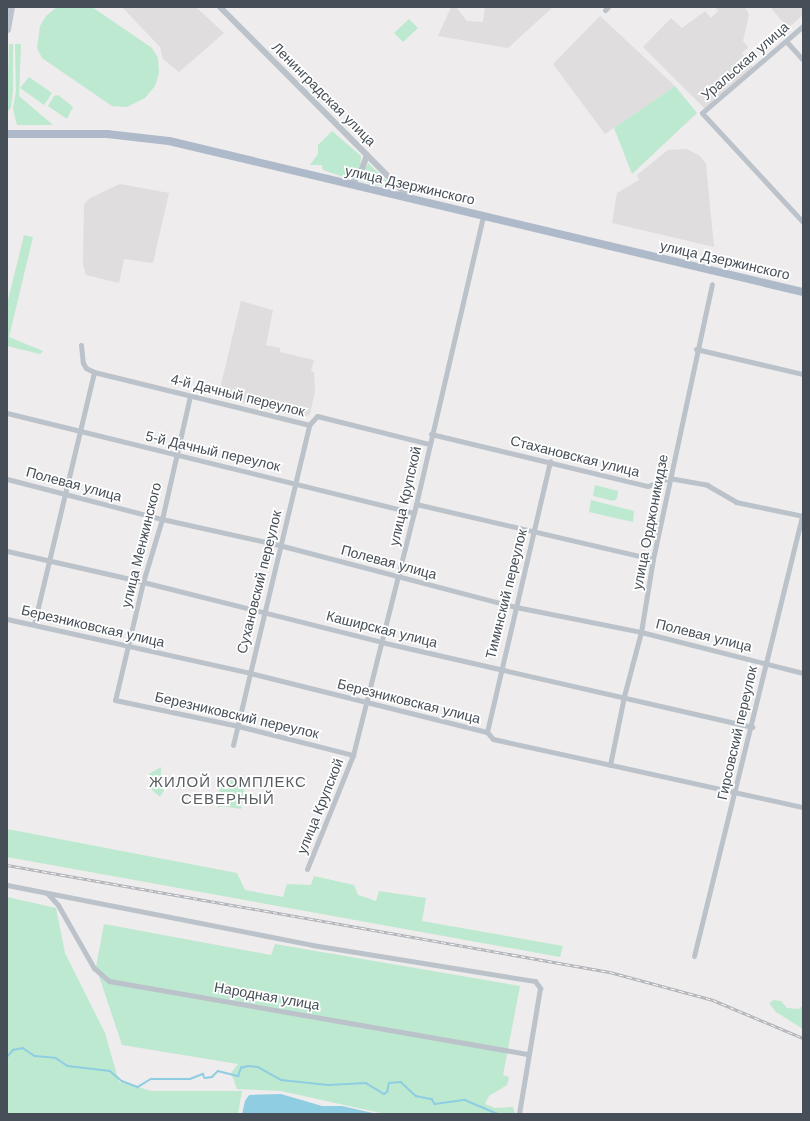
<!DOCTYPE html>
<html>
<head>
<meta charset="utf-8">
<style>
  body { margin:0 }
  #map { position:relative; width:810px; height:1121px; overflow:hidden; background:#eeecec; font-family:Arial,sans-serif }
  div>[style] { position:absolute }
  [style*='--x'] { left:calc(var(--x)*1px); top:calc(var(--y)*1px); width:calc(var(--w)*1px); rotate:calc(var(--a)*1deg) }
  .education>* { inset:0; background:#dfdddd }
  .green>* { inset:0; background:#bde9d0 }
  .water>* { inset:0; background:#8ecde2 }
  .stream>* { height:1.5px; margin:-0.75px; padding:0 0.75px; transform-origin:0.75px; border-radius:0.75px; background:#8ecde2 }
  .minor>* { height:5px; margin:-2.5px; padding:0 2.5px; transform-origin:2.5px; border-radius:2.5px; background:#bbc2ca }
  .tertiary>* { height:6px; margin:-3px; padding:0 3px; transform-origin:3px; border-radius:3px; background:#bbc2ca }
  .secondary>* { height:7px; margin:-3.5px; padding:0 3.5px; transform-origin:3.5px; border-radius:3.5px; background:#bbc3ce }
  .primary>* { height:8px; margin:-4px; padding:0 4px; transform-origin:4px; border-radius:4px; background:#aebac9 }
  .rail>* { height:3px; margin-top:-1.5px; transform-origin:0; background:repeating-linear-gradient(90deg,#fff 0 4.5px,#afb1b6 0 9px); box-sizing:border-box; border-block:1px solid #afb1b6 }
  span { translate:-50% -50%; white-space:nowrap; text-align:center; line-height:1.15; -webkit-text-stroke:3.5px #fff; paint-order:stroke }
  .street-label { font-size:14px; color:#464e57 }
  .neighbourhood-label { font-size:15px; color:#595c60; letter-spacing:1px }
  .frame { position:absolute; inset:0; border:8px solid #464e57; pointer-events:none }
</style>
</head>
<body>
<div id="map">
  <div class="education">
    <div style="clip-path:polygon(122px 7px,196px 7px,224px 33px,179px 72px,163px 59px,160px 47px)"></div>
    <div style="clip-path:polygon(451px 7px,456px 7px,467px 21px,483px 22px,485px 7px,553px 7px,508px 48px,438px 36px)"></div>
    <div style="clip-path:polygon(715px 7px,745px 7px,749px 15px,743px 41px,748px 47px,742px 53px,754px 69px,706px 110px,643px 47px,671px 18px,682px 28px,705px 11px,711px 18px,718px 11px)"></div>
    <div style="clip-path:polygon(770px 7px,803px 7px,803px 15px,788px 28px)"></div>
    <div style="clip-path:polygon(600px 16px,675px 86px,605px 134px,553px 64px)"></div>
    <div style="clip-path:polygon(687px 149px,700px 156px,706px 164px,714px 247px,612px 223px,617px 193px,639px 180px,637px 175px,668px 150px)"></div>
    <div style="clip-path:polygon(120px 184px,169px 193px,153px 263px,124px 259px,119px 283px,86px 275px,83px 264px,84px 204px,90px 198px)"></div>
    <div style="clip-path:polygon(241px 301px,273px 310px,266px 345px,280px 348px,280px 352px,314px 360px,311px 371px,314px 372px,315px 391px,310px 414px,303px 418px,218px 397px)"></div>
  </div>
  <div class="green">
    <div style="clip-path:polygon(57px 7px,92px 7px,152px 48px,158px 58px,159px 73px,155px 86px,145px 98px,127px 107px,112px 106px,42px 58px,37px 48px,40px 26px,46px 16px)"></div>
    <div style="clip-path:polygon(409px 19px,418px 28px,403px 42px,394px 33px)"></div>
    <div style="clip-path:polygon(9px 44px,13px 44px,13px 90px,11px 108px,7px 112px)"></div>
    <div style="clip-path:polygon(15px 44px,21px 44px,19px 96px,53px 125px,17px 125px,13px 109px,16px 91px)"></div>
    <div style="clip-path:polygon(29px 77px,52px 93px,44px 105px,20px 88px)"></div>
    <div style="clip-path:polygon(675px 86px,697px 113px,632px 174px,614px 128px)"></div>
    <div style="clip-path:polygon(58px 95px,73px 107px,67px 119px,48px 106px,54px 96px)"></div>
    <div style="clip-path:polygon(332px 131px,361px 156px,360px 169px,354px 176px,344px 177px,323px 170px,322px 165px,310px 165px,318px 154px,318px 145px)"></div>
    <div style="clip-path:polygon(368px 163px,392px 186px,391px 188px,360px 181px)"></div>
    <div style="clip-path:polygon(24px 235px,33px 237px,9px 337px,43px 351px,40px 354px,7px 346px,7px 304px)"></div>
    <div style="clip-path:polygon(595px 485px,618px 491px,617px 498px,614px 501px,593px 496px)"></div>
    <div style="clip-path:polygon(591px 500px,634px 511px,633px 522px,589px 512px)"></div>
    <div style="clip-path:polygon(161px 767px,161px 782px,165px 789px,160px 797px,152px 790px,149px 774px)"></div>
    <div style="clip-path:polygon(227px 779px,240px 782px,244px 790px,241px 809px,222px 806px,218px 808px,220px 783px,226px 784px)"></div>
    <div style="clip-path:polygon(7px 829px,237px 873px,245px 890px,283px 897px,287px 884px,311px 885px,314px 876px,354px 885px,358px 895px,376px 901px,379px 891px,426px 898px,422px 921px,563px 946px,560px 957px,7px 857px)"></div>
    <div style="clip-path:polygon(7px 897px,56px 908px,65px 953px,105px 1033px,119px 1082px,152px 1091px,242px 1091px,238px 1114px,7px 1114px)"></div>
    <div style="clip-path:polygon(104px 924px,271px 955px,275px 944px,520px 986px,503px 1075px,509px 1077px,507px 1085px,489px 1096px,485px 1104px,495px 1108px,513px 1107px,515px 1114px,385px 1114px,281px 1091px,237px 1089px,231px 1073px,238px 1064px,122px 1045px,96px 967px)"></div>
    <div style="clip-path:polygon(774px 1000px,781px 1001px,787px 1008px,799px 1009px,803px 1005px,803px 1029px,776px 1012px,769px 1003px)"></div>
  </div>
  <div class="water">
    <div style="clip-path:polygon(281px 1094px,322px 1106px,342px 1106px,377px 1114px,242px 1114px,245px 1101px,249px 1095px)"></div>
  </div>
  <div class="stream">
    <div style="--x:7;--y:1057;--w:9;--a:-49"></div>
    <div style="--x:13;--y:1050;--w:10;--a:-11"></div>
    <div style="--x:23;--y:1048;--w:14;--a:34"></div>
    <div style="--x:35;--y:1056;--w:21;--a:5"></div>
    <div style="--x:56;--y:1058;--w:14;--a:34"></div>
    <div style="--x:68;--y:1066;--w:42;--a:6.8"></div>
    <div style="--x:110;--y:1071;--w:16;--a:40"></div>
    <div style="--x:122;--y:1081;--w:17;--a:21"></div>
    <div style="--x:138;--y:1087;--w:15;--a:-32"></div>
    <div style="--x:151;--y:1079;--w:39;--a:0"></div>
    <div style="--x:190;--y:1079;--w:14;--a:-21"></div>
    <div style="--x:203;--y:1074;--w:4;--a:63"></div>
    <div style="--x:205;--y:1078;--w:7;--a:-8"></div>
    <div style="--x:212;--y:1077;--w:8;--a:-45"></div>
    <div style="--x:218;--y:1071;--w:21;--a:14"></div>
    <div style="--x:238;--y:1076;--w:9;--a:-69"></div>
    <div style="--x:241;--y:1068;--w:7;--a:-16"></div>
    <div style="--x:248;--y:1066;--w:10;--a:6"></div>
    <div style="--x:258;--y:1067;--w:26;--a:29"></div>
    <div style="--x:281;--y:1080;--w:47;--a:6.1"></div>
    <div style="--x:328;--y:1085;--w:38;--a:-3"></div>
    <div style="--x:366;--y:1083;--w:21;--a:31"></div>
    <div style="--x:384;--y:1094;--w:4;--a:-34"></div>
    <div style="--x:387;--y:1092;--w:9;--a:-77"></div>
    <div style="--x:389;--y:1083;--w:12;--a:-5"></div>
    <div style="--x:401;--y:1082;--w:21;--a:43"></div>
    <div style="--x:416;--y:1096;--w:16;--a:11"></div>
    <div style="--x:432;--y:1099;--w:6;--a:59"></div>
    <div style="--x:435;--y:1104;--w:30;--a:-8"></div>
    <div style="--x:465;--y:1100;--w:36;--a:23"></div>
  </div>
  <div class="minor">
    <div style="--x:605;--y:10;--w:4;--a:-45"></div>
    <div style="--x:803;--y:26;--w:133;--a:139.3"></div>
    <div style="--x:702;--y:113;--w:149;--a:47.2"></div>
    <div style="--x:786;--y:41;--w:25;--a:48"></div>
    <div style="--x:81;--y:345;--w:18;--a:84"></div>
    <div style="--x:83;--y:363;--w:6;--a:59"></div>
    <div style="--x:86;--y:368;--w:9;--a:27"></div>
    <div style="--x:94;--y:372;--w:221;--a:13.8"></div>
    <div style="--x:309;--y:425;--w:12;--a:-48"></div>
    <div style="--x:317;--y:416;--w:115;--a:14"></div>
    <div style="--x:696;--y:349;--w:110;--a:13.2"></div>
    <div style="--x:190;--y:396;--w:126;--a:102.8"></div>
    <div style="--x:162;--y:519;--w:66;--a:106.8"></div>
    <div style="--x:143;--y:582;--w:121;--a:103.3"></div>
    <div style="--x:115;--y:700;--w:126;--a:11.9"></div>
    <div style="--x:238;--y:726;--w:119;--a:14.2"></div>
    <div style="--x:7;--y:413;--w:419;--a:13.8"></div>
    <div style="--x:431;--y:434;--w:223;--a:13.5"></div>
    <div style="--x:648;--y:486;--w:22;--a:-21"></div>
    <div style="--x:669;--y:478;--w:39;--a:10"></div>
    <div style="--x:707;--y:485;--w:34;--a:30"></div>
    <div style="--x:736;--y:502;--w:68;--a:11.8"></div>
    <div style="--x:7;--y:479;--w:160;--a:14.5"></div>
    <div style="--x:162;--y:519;--w:120;--a:12.5"></div>
    <div style="--x:279;--y:545;--w:245;--a:14.7"></div>
    <div style="--x:516;--y:607;--w:127;--a:11.3"></div>
    <div style="--x:641;--y:632;--w:167;--a:14.2"></div>
    <div style="--x:416;--y:504;--w:243;--a:13.1"></div>
    <div style="--x:7;--y:551;--w:139;--a:12.8"></div>
    <div style="--x:143;--y:582;--w:245;--a:14.1"></div>
    <div style="--x:381;--y:642;--w:381;--a:12.9"></div>
    <div style="--x:7;--y:619;--w:249;--a:12.5"></div>
    <div style="--x:250;--y:673;--w:244;--a:14"></div>
    <div style="--x:487;--y:732;--w:9;--a:49"></div>
    <div style="--x:493;--y:739;--w:317;--a:12.4"></div>
    <div style="--x:34;--y:624;--w:259;--a:-76.6"></div>
    <div style="--x:487;--y:732;--w:278;--a:-76.9"></div>
    <div style="--x:233;--y:745;--w:329;--a:-76.6"></div>
    <div style="--x:610;--y:765;--w:70;--a:-78.5"></div>
    <div style="--x:624;--y:696;--w:66;--a:-75.1"></div>
    <div style="--x:641;--y:632;--w:74;--a:-80.7"></div>
    <div style="--x:653;--y:559;--w:281;--a:-77.9"></div>
    <div style="--x:307;--y:869;--w:123;--a:-68"></div>
    <div style="--x:353;--y:755;--w:250;--a:-75.9"></div>
    <div style="--x:414;--y:513;--w:305;--a:-76.9"></div>
    <div style="--x:7;--y:885;--w:311;--a:11.1"></div>
    <div style="--x:312;--y:945;--w:226;--a:9.2"></div>
    <div style="--x:535;--y:981;--w:9;--a:54"></div>
    <div style="--x:540;--y:988;--w:128;--a:99.5"></div>
    <div style="--x:47;--y:893;--w:16;--a:47"></div>
    <div style="--x:58;--y:905;--w:73;--a:60.3"></div>
    <div style="--x:94;--y:968;--w:20;--a:41"></div>
    <div style="--x:109;--y:981;--w:426;--a:9.9"></div>
    <div style="--x:694;--y:956;--w:454;--a:-76.2"></div>
  </div>
  <div class="tertiary">
    <div style="--x:220;--y:7;--w:269;--a:45.2"></div>
    <div style="--x:350;--y:185;--w:14;--a:-45"></div>
    <div style="--x:360;--y:175;--w:21;--a:-71"></div>
  </div>
  <div class="secondary">
    <div style="--x:7;--y:29;--w:22;--a:-80"></div>
  </div>
  <div class="primary">
    <div style="--x:7;--y:134;--w:100;--a:0"></div>
    <div style="--x:107;--y:134;--w:62;--a:6.4"></div>
    <div style="--x:169;--y:141;--w:652;--a:13.4"></div>
  </div>
  <div class="rail">
    <div style="--x:7;--y:865;--w:612;--a:10.06"></div>
    <div style="--x:610;--y:972;--w:107;--a:15.2"></div>
    <div style="--x:713;--y:1000;--w:98;--a:22.9"></div>
  </div>
  <div class="street-label">
    <span style="left:745px;top:61px;rotate:-41deg">Уральская улица</span>
    <span style="left:324px;top:94px;rotate:45deg">Ленинградская улица</span>
    <span style="left:410px;top:185px;rotate:13deg">улица Дзержинского</span>
    <span style="left:725px;top:260px;rotate:13deg">улица Дзержинского</span>
    <span style="left:238px;top:395px;rotate:14deg">4-й Дачный переулок</span>
    <span style="left:213px;top:451px;rotate:13deg">5-й Дачный переулок</span>
    <span style="left:575px;top:456px;rotate:14deg">Стахановская улица</span>
    <span style="left:74px;top:484px;rotate:15deg">Полевая улица</span>
    <span style="left:405px;top:496px;rotate:-77deg">улица Крупской</span>
    <span style="left:650px;top:522px;rotate:-79deg">улица Орджоникидзе</span>
    <span style="left:141px;top:545px;rotate:-76deg">улица Менжинского</span>
    <span style="left:389px;top:562px;rotate:15deg">Полевая улица</span>
    <span style="left:259px;top:582px;rotate:-76deg">Сухановский переулок</span>
    <span style="left:506px;top:594px;rotate:-76deg">Тиминский переулок</span>
    <span style="left:93px;top:626px;rotate:13deg">Березниковская улица</span>
    <span style="left:382px;top:629px;rotate:14deg">Каширская улица</span>
    <span style="left:704px;top:635px;rotate:14deg">Полевая улица</span>
    <span style="left:409px;top:701px;rotate:14deg">Березниковская улица</span>
    <span style="left:237px;top:715px;rotate:13deg">Березниковский переулок</span>
    <span style="left:737px;top:733px;rotate:-77deg">Гирсовский переулок</span>
    <span style="left:320px;top:806px;rotate:-68deg">улица Крупской</span>
    <span style="left:267px;top:996px;rotate:10deg">Народная улица</span>
  </div>
  <div class="neighbourhood-label">
    <span style="left:228px;top:790px">ЖИЛОЙ КОМПЛЕКС<br>СЕВЕРНЫЙ</span>
  </div>
  <div class="frame"></div>
</div>
</body>
</html>
